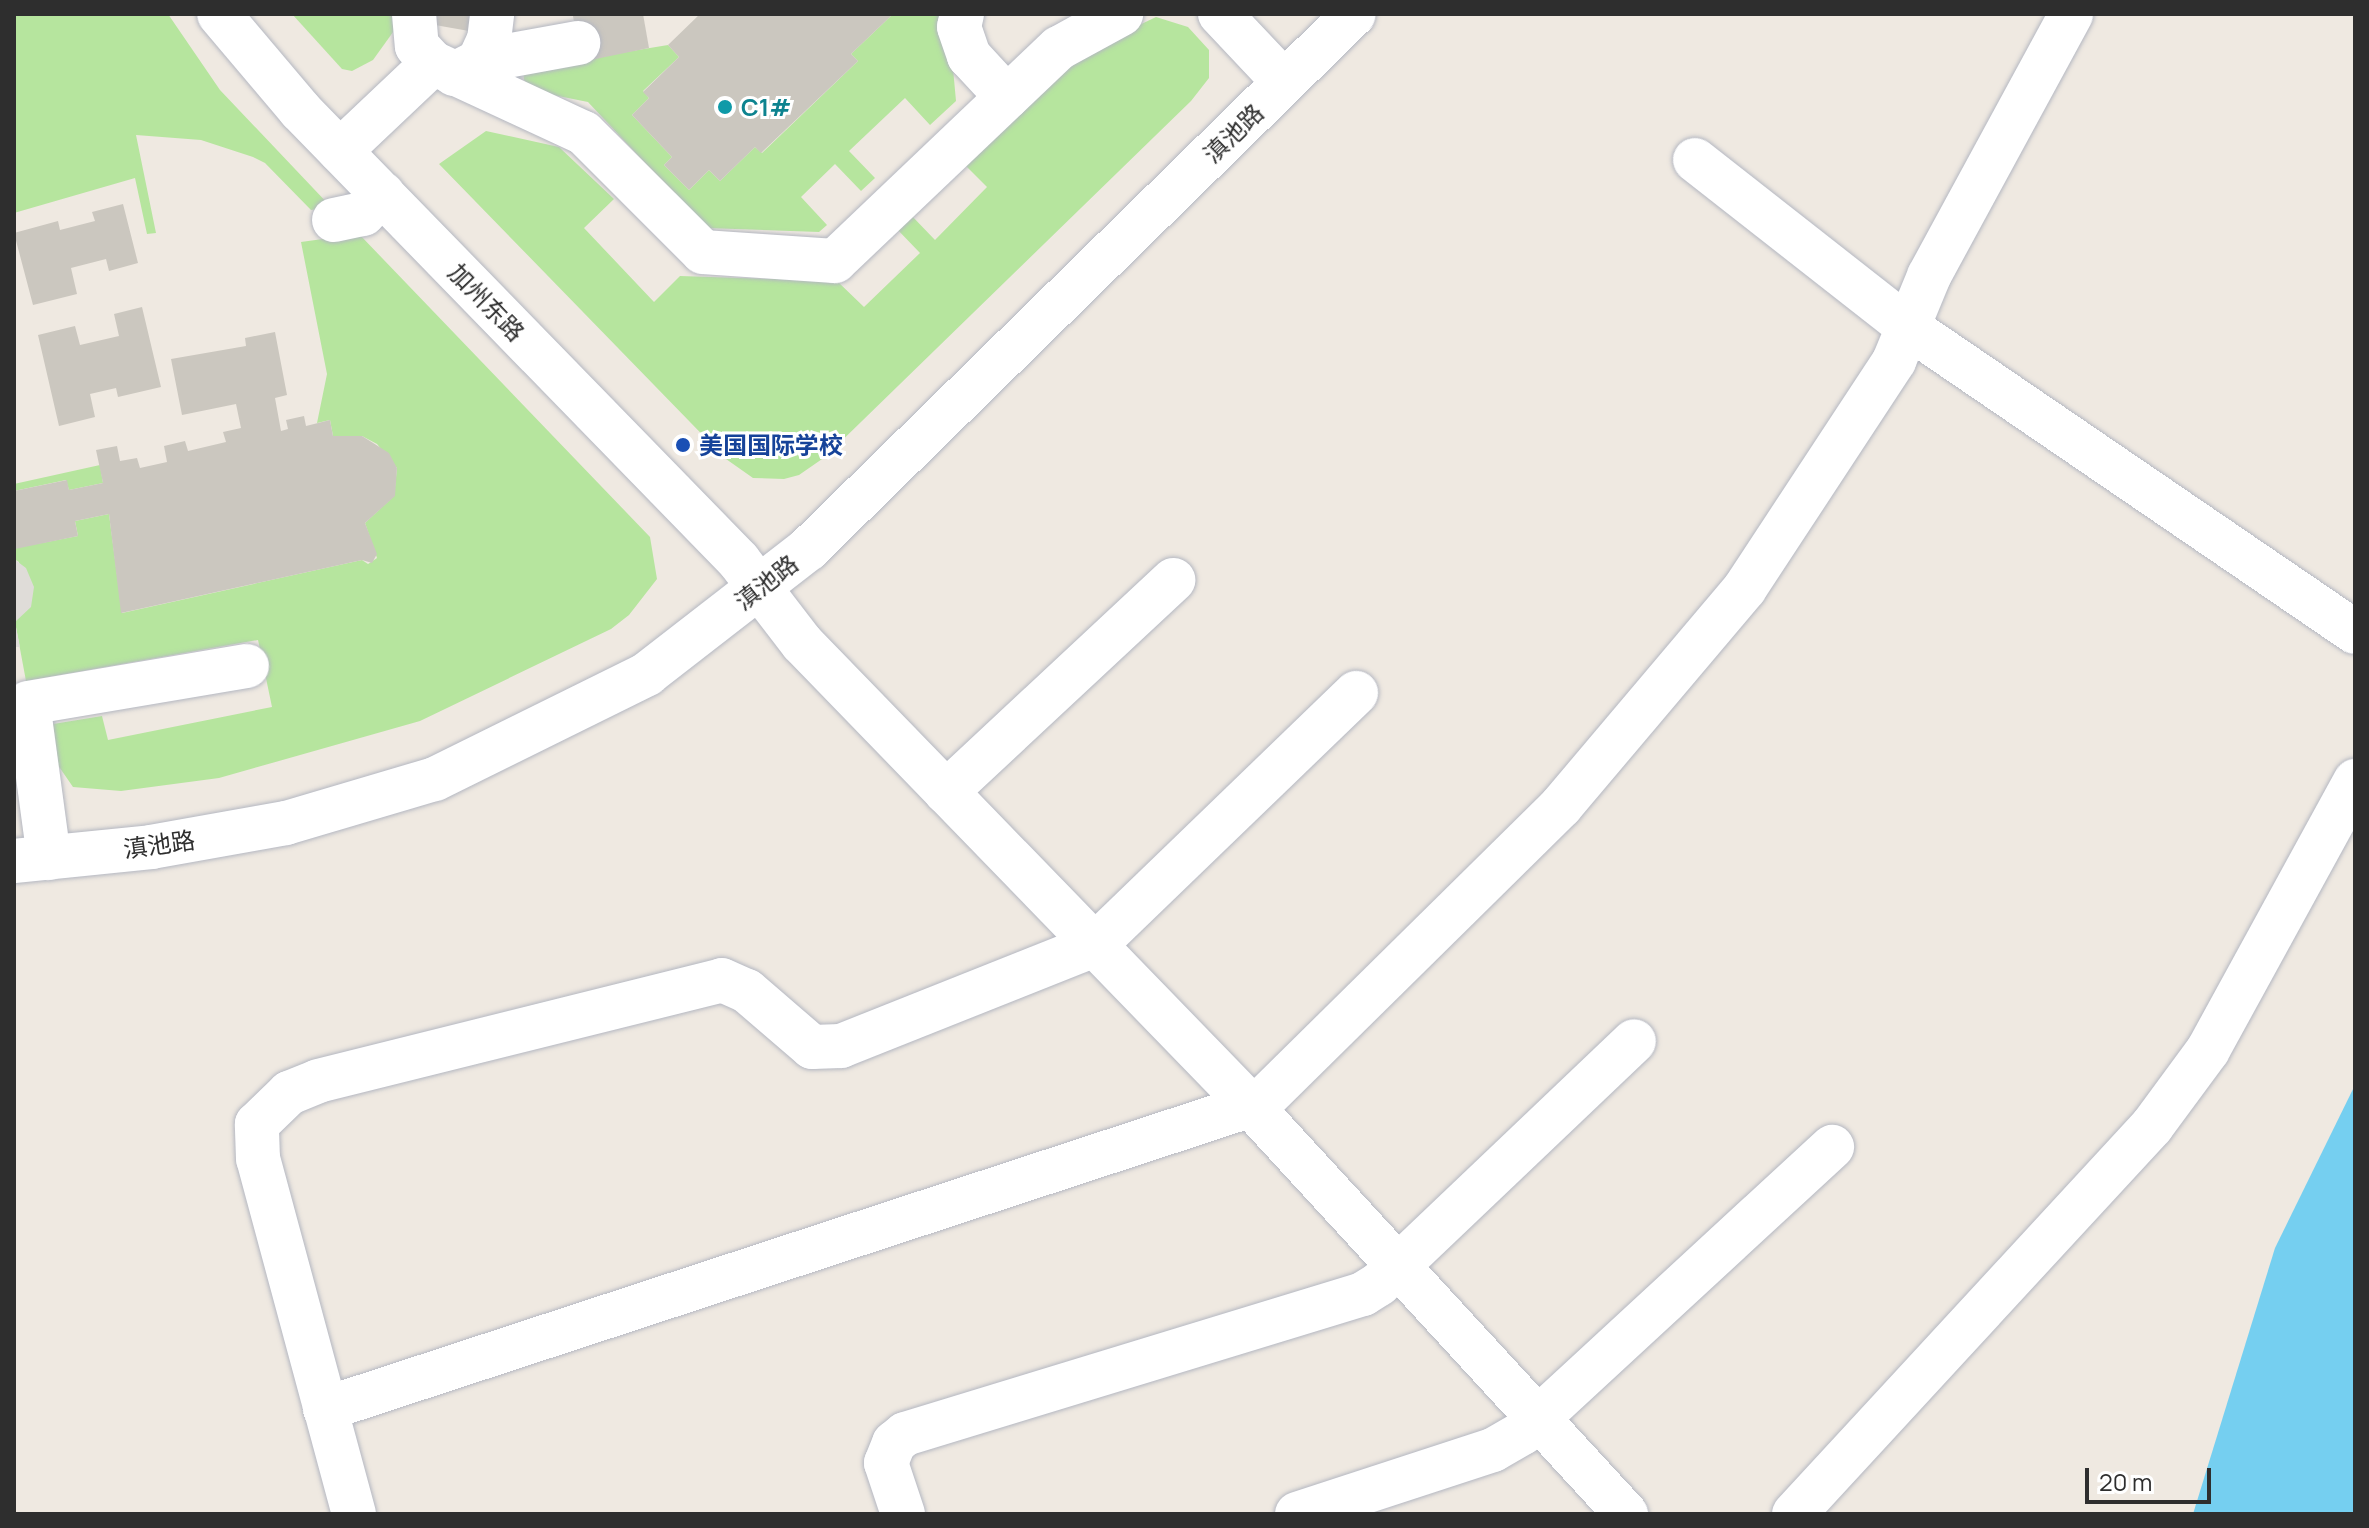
<!DOCTYPE html>
<html>
<head>
<meta charset="utf-8">
<style>
  body { margin:0 }
  #map { position:relative; width:2369px; height:1528px; overflow:hidden; background:#efe9e1; font-family:Manrope,"Noto Sans SC",sans-serif }
  div>[style] { position:absolute }
  [style*='--x'] { left:calc(var(--x)*1px); top:calc(var(--y)*1px); width:calc(var(--w)*1px); rotate:calc(var(--a)*1deg) }
  .green>* { inset:0; background:#b6e59e }
  .plaza>* { inset:0; background:#dfdcd8 }
  .water>* { inset:0; background:#75cff0 }
  .building>* { inset:0; background:#cbc7bf }
  .roads { filter:drop-shadow(0 0 2px #b4b7c1) drop-shadow(0 0 2px #b4b7c1) }
  .minor>* { height:44px; margin:-22px; padding:0 22px; transform-origin:22px; border-radius:22px; background:#fff }
  .dots>* { width:22px; height:22px; translate:-50% -50%; box-sizing:border-box; border:4px solid #fff; border-radius:50% }
  span { translate:-50% -50%; white-space:nowrap; text-align:center; line-height:1.15; -webkit-text-stroke:6px #fff; paint-order:stroke }
  .culture-label { font-size:24px; color:#0d838f; font-weight:700 }
  .left { translate:0 -50%; text-align:left }
  .street-label { font-size:24px; color:#2e2e2e }
  .transit-label { font-size:24px; color:#164399; font-weight:700 }
  .frame { position:absolute; inset:0; border:16px solid #2e2e2e; pointer-events:none }
  .scale { position:absolute; left:2085px; top:1468px; width:126px; height:36px; box-sizing:border-box; border:4px solid #2e2e2e; border-top:0; padding-left:10px; font-size:24px; line-height:28px; white-space:nowrap; color:#2e2e2e; -webkit-text-stroke:6px #fff; paint-order:stroke }
</style>
</head>
<body>
<div id="map">
  <div class="green">
    <div style="clip-path:polygon(14px 14px,168px 14px,220px 90px,331px 207px,311px 210px,265px 163px,253px 157px,201px 140px,136px 135px,156px 233px,147px 234px,135px 178px,14px 213px)"></div>
    <div style="clip-path:polygon(292px 14px,406px 14px,373px 60px,352px 71px,342px 69px)"></div>
    <div style="clip-path:polygon(893px 14px,948px 14px,956px 101px,930px 125px,905px 98px,849px 151px,875px 178px,861px 191px,835px 164px,801px 197px,827px 225px,819px 232px,706px 228px,588px 102px,533px 91px,524px 80px,523px 69px,668px 45px,679px 57px,643px 91px,649px 98px,632px 115px,672px 157px,664px 165px,689px 190px,709px 170px,720px 181px,755px 147px,762px 153px,858px 61px,851px 54px)"></div>
    <div style="clip-path:polygon(1156px 17px,1188px 27px,1209px 50px,1209px 78px,1191px 101px,825px 457px,799px 475px,784px 479px,753px 478px,726px 459px,439px 164px,486px 131px,559px 147px,614px 199px,584px 228px,654px 302px,680px 276px,837px 281px,864px 307px,920px 253px,895px 227px,910px 214px,935px 240px,987px 187px,962px 162px,1051px 76px,1104px 42px)"></div>
    <div style="clip-path:polygon(359px 234px,650px 537px,657px 579px,629px 615px,611px 629px,420px 721px,219px 778px,121px 791px,73px 787px,53px 758px,47px 725px,102px 716px,108px 740px,272px 707px,258px 640px,26px 681px,15px 622px,19px 562px,14px 559px,14px 543px,15px 548px,78px 536px,75px 521px,109px 514px,122px 613px,362px 560px,368px 564px,377px 558px,365px 523px,394px 496px,397px 468px,377px 444px,362px 436px,333px 436px,330px 420px,317px 423px,327px 374px,301px 242px)"></div>
    <div style="clip-path:polygon(100px 465px,103px 483px,69px 490px,66px 480px,14px 491px,14px 484px)"></div>
  </div>
  <div class="plaza">
    <div style="clip-path:polygon(14px 559px,26px 568px,34px 587px,31px 607px,15px 622px,20px 647px,14px 647px)"></div>
  </div>
  <div class="water">
    <div style="clip-path:polygon(2355px 1085px,2355px 1514px,2193px 1514px,2275px 1248px)"></div>
  </div>
  <div class="building">
    <div style="clip-path:polygon(437px 14px,472px 14px,469px 31px,435px 25px)"></div>
    <div style="clip-path:polygon(643px 14px,649px 48px,581px 62px,573px 16px)"></div>
    <div style="clip-path:polygon(700px 14px,893px 14px,851px 54px,858px 61px,761px 153px,755px 147px,720px 181px,709px 170px,689px 190px,664px 165px,672px 157px,632px 115px,649px 98px,643px 92px,679px 57px,668px 45px)"></div>
    <div style="clip-path:polygon(123px 204px,138px 263px,109px 271px,106px 259px,71px 268px,77px 294px,33px 305px,14px 233px,58px 221px,60px 230px,95px 221px,92px 212px)"></div>
    <div style="clip-path:polygon(142px 307px,161px 387px,118px 397px,116px 388px,90px 394px,95px 417px,59px 426px,38px 335px,75px 326px,80px 345px,119px 336px,114px 314px)"></div>
    <div style="clip-path:polygon(275px 332px,287px 395px,275px 398px,281px 431px,288px 429px,286px 420px,304px 416px,306px 426px,330px 420px,333px 436px,362px 436px,389px 453px,397px 468px,395px 496px,365px 523px,377px 554px,372px 563px,362px 560px,121px 613px,109px 514px,75px 521px,78px 536px,15px 549px,14px 491px,67px 480px,69px 490px,103px 483px,96px 450px,117px 446px,120px 461px,137px 458px,140px 468px,167px 462px,164px 446px,185px 441px,188px 451px,226px 442px,223px 432px,241px 428px,236px 404px,182px 415px,171px 359px,246px 346px,245px 338px)"></div>
  </div>
  <div class="roads">
    <div class="minor">
      <div style="--x:219;--y:14;--w:126;--a:49.8"></div>
      <div style="--x:300;--y:110;--w:629;--a:45.77"></div>
      <div style="--x:739;--y:561;--w:103;--a:52.5"></div>
      <div style="--x:802;--y:643;--w:646;--a:45.88"></div>
      <div style="--x:1252;--y:1107;--w:553;--a:47.42"></div>
      <div style="--x:414;--y:14;--w:32;--a:85"></div>
      <div style="--x:417;--y:46;--w:23;--a:47"></div>
      <div style="--x:433;--y:63;--w:166;--a:24.9"></div>
      <div style="--x:584;--y:133;--w:168;--a:45"></div>
      <div style="--x:703;--y:252;--w:132;--a:3.9"></div>
      <div style="--x:835;--y:261;--w:309;--a:-43.6"></div>
      <div style="--x:1059;--y:48;--w:71;--a:-28.7"></div>
      <div style="--x:962;--y:14;--w:13;--a:103"></div>
      <div style="--x:959;--y:27;--w:31;--a:71"></div>
      <div style="--x:969;--y:56;--w:56;--a:47.2"></div>
      <div style="--x:1220;--y:14;--w:93;--a:46.7"></div>
      <div style="--x:479;--y:61;--w:23;--a:-65"></div>
      <div style="--x:489;--y:40;--w:26;--a:-83"></div>
      <div style="--x:454;--y:74;--w:28;--a:-27"></div>
      <div style="--x:479;--y:61;--w:101;--a:-10.3"></div>
      <div style="--x:340;--y:151;--w:128;--a:-43.4"></div>
      <div style="--x:1695;--y:160;--w:271;--a:38.1"></div>
      <div style="--x:1908;--y:327;--w:541;--a:34.31"></div>
      <div style="--x:334;--y:220;--w:30;--a:-12"></div>
      <div style="--x:363;--y:214;--w:28;--a:-45"></div>
      <div style="--x:946;--y:792;--w:311;--a:-43"></div>
      <div style="--x:49;--y:858;--w:156;--a:-97.7"></div>
      <div style="--x:28;--y:703;--w:222;--a:-9.6"></div>
      <div style="--x:14;--y:861;--w:138;--a:-5.8"></div>
      <div style="--x:151;--y:847;--w:137;--a:-10.1"></div>
      <div style="--x:286;--y:823;--w:155;--a:-16.5"></div>
      <div style="--x:435;--y:779;--w:237;--a:-26.3"></div>
      <div style="--x:647;--y:674;--w:204;--a:-37.8"></div>
      <div style="--x:808;--y:549;--w:764;--a:-44.42"></div>
      <div style="--x:325;--y:1409;--w:985;--a:-18.16"></div>
      <div style="--x:1261;--y:1102;--w:421;--a:-44.6"></div>
      <div style="--x:1561;--y:806;--w:285;--a:-49.8"></div>
      <div style="--x:1745;--y:588;--w:272;--a:-56.7"></div>
      <div style="--x:1894;--y:361;--w:92;--a:-67.6"></div>
      <div style="--x:1929;--y:276;--w:298;--a:-61.5"></div>
      <div style="--x:354;--y:1514;--w:368;--a:-105.1"></div>
      <div style="--x:258;--y:1159;--w:35;--a:-92"></div>
      <div style="--x:257;--y:1124;--w:45;--a:-44.1"></div>
      <div style="--x:289;--y:1093;--w:31;--a:-22"></div>
      <div style="--x:318;--y:1081;--w:416;--a:-14"></div>
      <div style="--x:722;--y:980;--w:27;--a:24"></div>
      <div style="--x:747;--y:991;--w:86;--a:40.7"></div>
      <div style="--x:812;--y:1047;--w:29;--a:-2"></div>
      <div style="--x:841;--y:1046;--w:273;--a:-21.7"></div>
      <div style="--x:1095;--y:945;--w:363;--a:-44"></div>
      <div style="--x:903;--y:1514;--w:54;--a:-108.4"></div>
      <div style="--x:886;--y:1463;--w:22;--a:-68"></div>
      <div style="--x:894;--y:1443;--w:14;--a:-39"></div>
      <div style="--x:905;--y:1434;--w:479;--a:-17"></div>
      <div style="--x:1363;--y:1294;--w:19;--a:-32"></div>
      <div style="--x:1379;--y:1284;--w:352;--a:-43.6"></div>
      <div style="--x:1297;--y:1514;--w:206;--a:-18.1"></div>
      <div style="--x:1493;--y:1450;--w:34;--a:-30"></div>
      <div style="--x:1522;--y:1433;--w:422;--a:-42.7"></div>
      <div style="--x:1794;--y:1514;--w:528;--a:-47.3"></div>
      <div style="--x:2152;--y:1126;--w:94;--a:-53.6"></div>
      <div style="--x:2208;--y:1050;--w:307;--a:-61.3"></div>
    </div>
  </div>
  <div class="dots">
    <div style="left:725px;top:107px;background:#0f9aa8"></div>
    <div style="left:683px;top:445px;background:#1a4fb4"></div>
  </div>
  <div class="culture-label">
    <span class="left" style="left:741px;top:107px">C1#</span>
  </div>
  <div class="street-label">
    <span style="left:1233px;top:133px;rotate:-44deg">滇池路</span>
    <span style="left:487px;top:302px;rotate:46deg">加州东路</span>
    <span style="left:766px;top:582px;rotate:-38deg">滇池路</span>
    <span style="left:159px;top:844px;rotate:-8deg">滇池路</span>
  </div>
  <div class="transit-label">
    <span class="left" style="left:699px;top:445px">美国国际学校</span>
  </div>
  <div class="frame"></div>
  <div class="scale">20 m</div>
</div>
</body>
</html>
